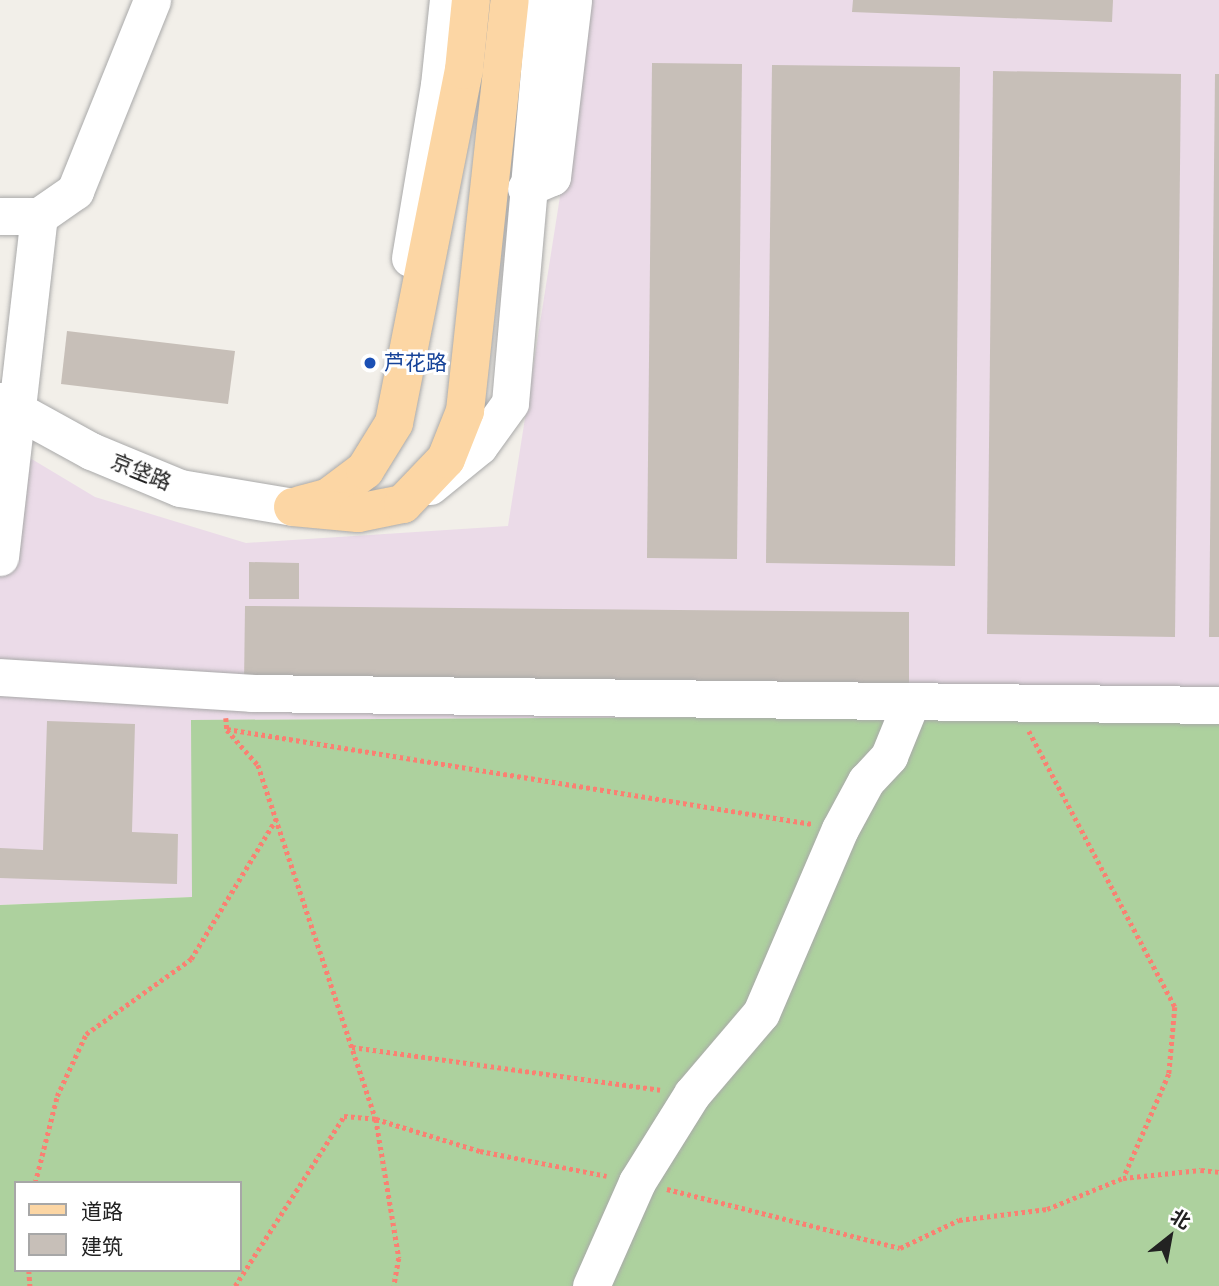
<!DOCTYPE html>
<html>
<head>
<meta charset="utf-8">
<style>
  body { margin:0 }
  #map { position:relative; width:1219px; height:1286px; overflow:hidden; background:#f2efe9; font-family:"DejaVu Sans","Noto Sans SC",sans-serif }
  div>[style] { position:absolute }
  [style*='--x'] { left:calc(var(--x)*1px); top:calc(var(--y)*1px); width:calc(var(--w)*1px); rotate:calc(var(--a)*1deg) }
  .industrial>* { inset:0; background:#ebdbe8 }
  .forest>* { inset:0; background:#add19e }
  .building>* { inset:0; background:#c7bfb8 }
  .path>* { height:4.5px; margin-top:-2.25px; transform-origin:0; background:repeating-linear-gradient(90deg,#fa8072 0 3.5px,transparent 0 7px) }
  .roads { filter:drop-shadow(0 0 2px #a9a9a9) drop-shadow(0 0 2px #a9a9a9) }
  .minor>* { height:37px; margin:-18.5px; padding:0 18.5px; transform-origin:18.5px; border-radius:18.5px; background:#fff }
  .major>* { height:38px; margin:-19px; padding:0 19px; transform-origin:19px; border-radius:19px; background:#fcd6a4 }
  .dots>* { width:19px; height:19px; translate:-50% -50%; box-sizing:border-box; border:4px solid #fff; border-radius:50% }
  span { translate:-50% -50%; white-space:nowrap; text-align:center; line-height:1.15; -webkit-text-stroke:6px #fff; paint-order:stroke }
  .transit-label { font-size:21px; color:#164399 }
  .left { translate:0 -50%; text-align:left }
  .street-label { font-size:21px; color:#222 }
  .legend { position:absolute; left:14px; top:1181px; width:228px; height:91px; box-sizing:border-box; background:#fff; border:2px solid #a7a7a7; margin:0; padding:9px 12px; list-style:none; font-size:21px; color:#222 }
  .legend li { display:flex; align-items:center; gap:14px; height:35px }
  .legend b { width:35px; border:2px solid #a7a7a7 }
  .north { position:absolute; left:1135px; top:1202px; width:70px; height:70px; -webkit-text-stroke:5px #fff; paint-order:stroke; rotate:31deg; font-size:19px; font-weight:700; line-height:28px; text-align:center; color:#222 }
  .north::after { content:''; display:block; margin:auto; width:24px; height:32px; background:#222; clip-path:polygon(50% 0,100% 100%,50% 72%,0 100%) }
</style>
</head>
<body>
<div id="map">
  <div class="industrial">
    <div style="clip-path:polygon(591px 0,1219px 0,1219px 714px,192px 720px,192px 897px,0 905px,0 440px,95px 497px,246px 543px,508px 526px)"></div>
  </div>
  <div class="forest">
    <div style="clip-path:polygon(evenodd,1219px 714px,1219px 1286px,0 1286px,0 905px,192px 897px,191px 720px,1219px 714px,16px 1183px,240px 1183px,240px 1270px,16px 1270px,16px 1183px)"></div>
  </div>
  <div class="building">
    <div style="clip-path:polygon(853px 0,1113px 0,1112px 22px,852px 12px)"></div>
    <div style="clip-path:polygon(652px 63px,742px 64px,737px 559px,647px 558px)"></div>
    <div style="clip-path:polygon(772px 65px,960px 67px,955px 566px,766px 563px)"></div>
    <div style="clip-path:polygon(993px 71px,1181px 74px,1175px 637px,987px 634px)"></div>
    <div style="clip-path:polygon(1215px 74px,1219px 74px,1219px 637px,1209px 637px)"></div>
    <div style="clip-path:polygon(67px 331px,235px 351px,228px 404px,61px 384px)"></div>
    <div style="clip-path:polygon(249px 562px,299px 563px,299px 599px,249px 599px)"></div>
    <div style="clip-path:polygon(245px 606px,909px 612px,909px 689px,244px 684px)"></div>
    <div style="clip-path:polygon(47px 721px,135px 724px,132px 832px,178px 834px,177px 884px,0 878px,0 848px,43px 850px)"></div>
  </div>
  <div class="path">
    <div style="--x:226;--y:718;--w:11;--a:85"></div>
    <div style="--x:227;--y:729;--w:593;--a:9.22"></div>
    <div style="--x:227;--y:730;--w:47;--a:48.5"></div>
    <div style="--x:258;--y:765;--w:373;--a:71.6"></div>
    <div style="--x:376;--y:1119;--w:141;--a:80.6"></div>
    <div style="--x:399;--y:1258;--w:28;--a:100"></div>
    <div style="--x:1029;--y:731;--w:312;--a:62.1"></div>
    <div style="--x:1175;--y:1007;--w:67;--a:95.1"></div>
    <div style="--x:1169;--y:1074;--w:112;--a:113.6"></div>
    <div style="--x:352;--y:1047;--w:311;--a:7.9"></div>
    <div style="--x:35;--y:1183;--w:90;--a:-75.8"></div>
    <div style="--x:57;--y:1096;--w:68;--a:-64.9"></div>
    <div style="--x:86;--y:1034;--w:129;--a:-35.5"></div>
    <div style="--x:191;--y:959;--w:164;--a:-58.7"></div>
    <div style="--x:667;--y:1189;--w:240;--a:14.2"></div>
    <div style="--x:900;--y:1248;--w:65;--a:-25.4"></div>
    <div style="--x:959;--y:1220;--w:89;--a:-7.1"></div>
    <div style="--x:1047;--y:1209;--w:82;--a:-22.2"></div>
    <div style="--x:1123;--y:1178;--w:78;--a:-5.9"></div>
    <div style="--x:1201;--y:1170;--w:18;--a:6"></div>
    <div style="--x:29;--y:1270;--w:16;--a:86"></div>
    <div style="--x:235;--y:1286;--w:202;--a:-57.3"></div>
    <div style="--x:344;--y:1116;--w:32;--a:5"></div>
    <div style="--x:376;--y:1119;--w:109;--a:17.1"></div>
    <div style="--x:480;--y:1151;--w:129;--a:11.1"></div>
  </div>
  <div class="roads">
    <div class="minor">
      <div style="--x:526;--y:188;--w:28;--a:-23"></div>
      <div style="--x:552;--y:177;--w:178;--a:-83.2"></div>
      <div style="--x:0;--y:216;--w:39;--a:0"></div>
      <div style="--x:39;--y:216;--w:44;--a:-34.8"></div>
      <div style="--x:75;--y:191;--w:206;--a:-68"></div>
      <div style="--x:410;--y:258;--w:175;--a:-80.5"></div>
      <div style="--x:439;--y:85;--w:85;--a:-84"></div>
      <div style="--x:0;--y:401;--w:104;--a:28.8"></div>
      <div style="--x:91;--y:451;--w:96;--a:22.6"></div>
      <div style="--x:180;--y:488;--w:115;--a:9.5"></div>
      <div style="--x:430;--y:486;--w:63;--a:-39.2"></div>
      <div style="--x:479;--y:446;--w:53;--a:-54.2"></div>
      <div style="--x:510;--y:403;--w:405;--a:-85"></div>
      <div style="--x:0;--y:557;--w:343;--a:-83.5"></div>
      <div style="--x:0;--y:677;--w:252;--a:3.6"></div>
      <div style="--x:251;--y:693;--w:968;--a:0.71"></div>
      <div style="--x:591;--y:1286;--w:114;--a:-66.1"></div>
      <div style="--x:637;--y:1182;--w:104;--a:-58"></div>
      <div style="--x:692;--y:1094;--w:106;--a:-49.6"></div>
      <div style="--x:761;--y:1013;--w:200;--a:-66.8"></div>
      <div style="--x:840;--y:829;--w:55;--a:-61.6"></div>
      <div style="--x:866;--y:781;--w:34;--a:-47"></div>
      <div style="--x:889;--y:756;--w:58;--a:-67.8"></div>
    </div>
    <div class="major">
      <div style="--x:300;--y:505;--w:30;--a:-15"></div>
      <div style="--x:329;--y:497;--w:45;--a:-36.9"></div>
      <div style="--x:365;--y:470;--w:55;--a:-58.3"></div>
      <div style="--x:394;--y:423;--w:360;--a:-78.8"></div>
      <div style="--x:464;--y:70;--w:70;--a:-84.3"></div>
      <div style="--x:293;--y:507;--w:65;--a:5.3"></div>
      <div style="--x:358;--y:513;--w:46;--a:-11.3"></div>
      <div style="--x:403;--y:504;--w:62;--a:-46.3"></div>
      <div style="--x:446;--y:459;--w:52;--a:-68.4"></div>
      <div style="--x:465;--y:411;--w:413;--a:-83.8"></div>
    </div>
  </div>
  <div class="dots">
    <div style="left:370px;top:363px;background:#1a4fb4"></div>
  </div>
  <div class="transit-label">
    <span class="left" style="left:384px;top:363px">芦花路</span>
  </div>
  <div class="street-label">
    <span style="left:141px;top:472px;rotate:22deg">京垡路</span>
  </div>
  <ul class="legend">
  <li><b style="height:9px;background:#fcd6a4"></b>道路</li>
  <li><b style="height:19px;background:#c7bfb8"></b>建筑</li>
  </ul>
  <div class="north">北</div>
</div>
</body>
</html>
